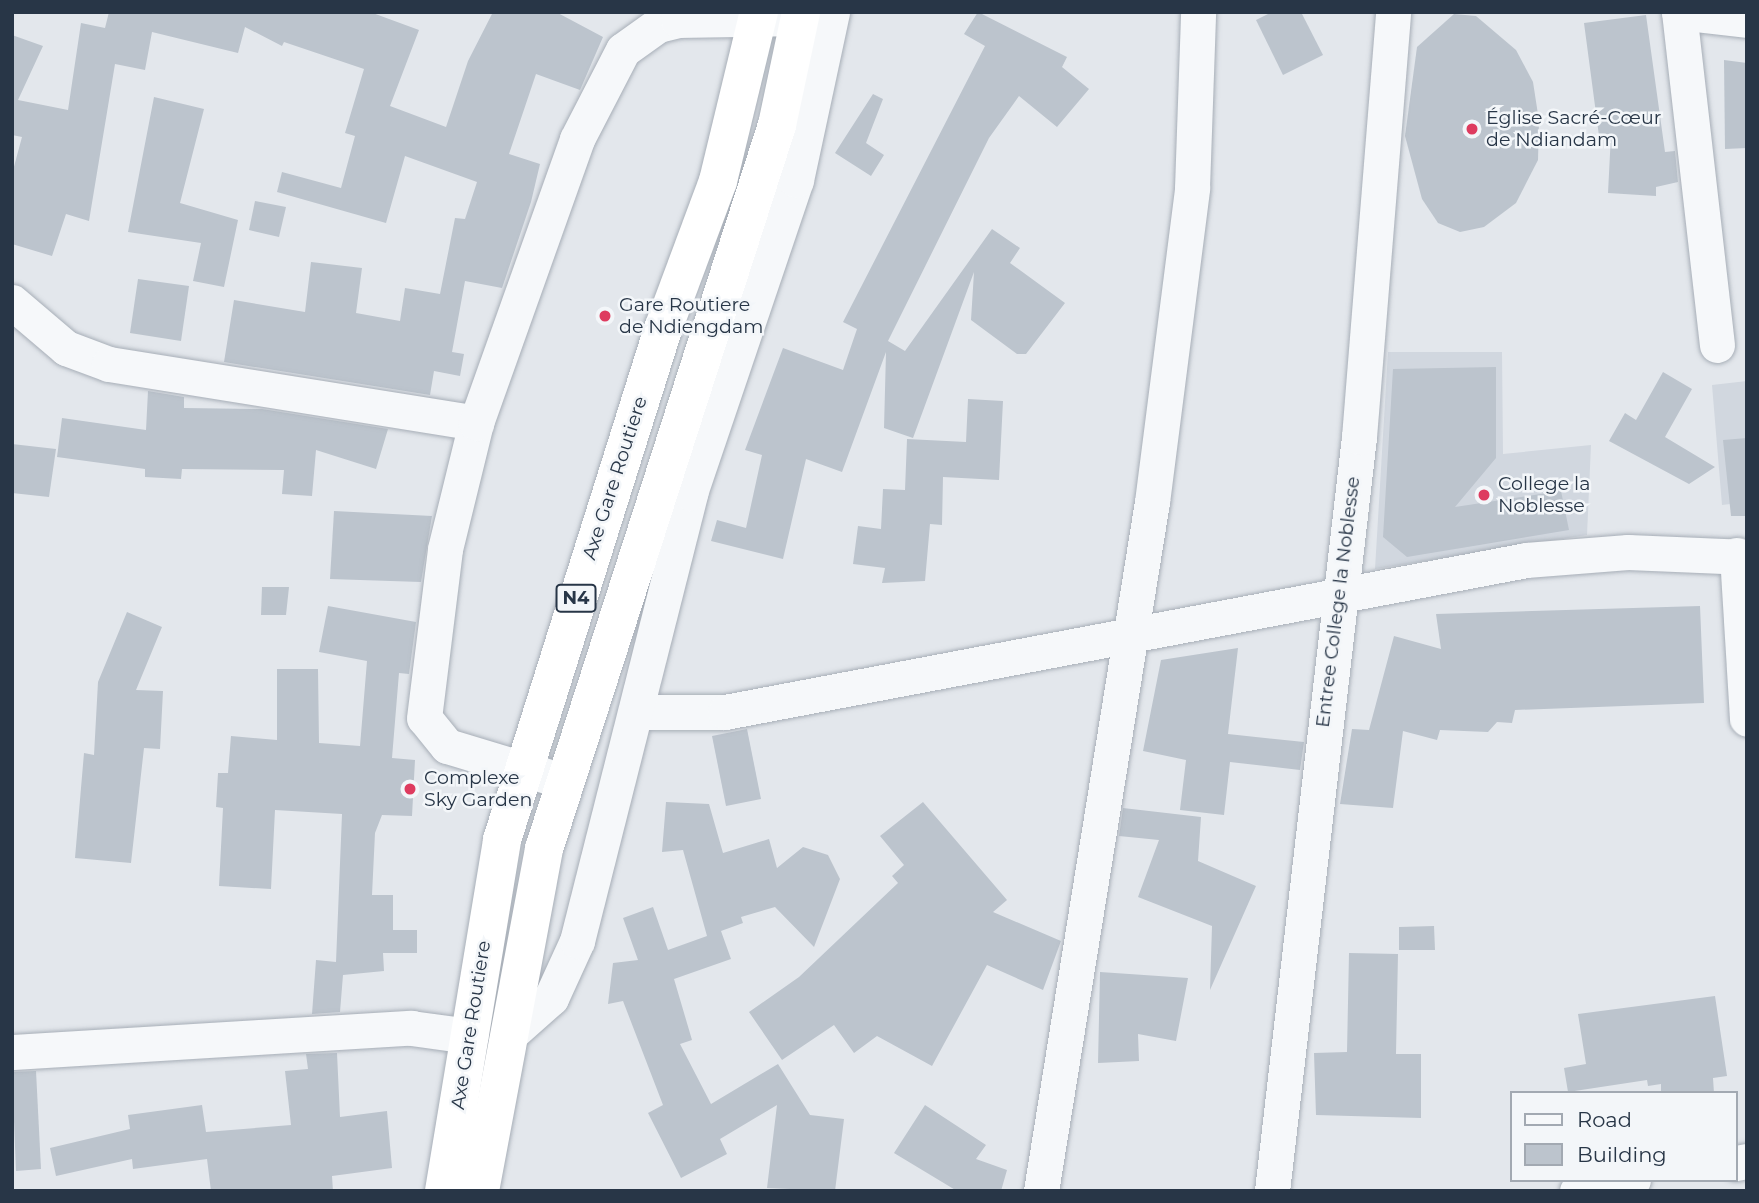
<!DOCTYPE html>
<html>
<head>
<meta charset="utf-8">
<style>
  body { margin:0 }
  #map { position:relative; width:1759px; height:1203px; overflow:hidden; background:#e3e7ec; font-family:Montserrat,sans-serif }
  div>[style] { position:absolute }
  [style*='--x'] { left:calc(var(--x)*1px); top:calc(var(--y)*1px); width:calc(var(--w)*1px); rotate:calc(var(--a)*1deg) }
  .built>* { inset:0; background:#d1d7df }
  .building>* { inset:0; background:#bcc4cd }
  .roads { filter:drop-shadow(0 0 2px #a7aeb7) drop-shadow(0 0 2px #a7aeb7) }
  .minor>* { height:35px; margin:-17.5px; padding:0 17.5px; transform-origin:17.5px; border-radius:17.5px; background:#f6f8fa }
  .highway>* { height:38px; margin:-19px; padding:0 19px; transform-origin:19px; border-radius:19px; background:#fff }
  .dots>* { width:19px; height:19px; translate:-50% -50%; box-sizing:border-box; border:4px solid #f3f6f9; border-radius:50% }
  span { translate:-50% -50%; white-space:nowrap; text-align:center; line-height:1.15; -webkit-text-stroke:5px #f3f6f9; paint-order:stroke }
  .shield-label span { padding:2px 5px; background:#f3f6f9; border:2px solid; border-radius:5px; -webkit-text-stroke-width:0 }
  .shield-label { font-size:18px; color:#283647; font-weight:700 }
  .poi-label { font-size:19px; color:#283647 }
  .left { translate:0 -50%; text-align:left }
  .street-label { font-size:19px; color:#283647 }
  .frame { position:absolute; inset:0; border:14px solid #283647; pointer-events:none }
  .legend { position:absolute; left:1510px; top:1091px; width:228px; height:91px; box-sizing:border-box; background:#f3f6f9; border:2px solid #a2a9b2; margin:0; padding:9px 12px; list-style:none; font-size:21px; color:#283647 }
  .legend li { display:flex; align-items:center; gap:14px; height:35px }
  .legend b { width:35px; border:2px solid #a2a9b2 }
</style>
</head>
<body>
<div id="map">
  <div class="built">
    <div style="clip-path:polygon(1388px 352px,1502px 352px,1503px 454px,1591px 445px,1587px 535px,1375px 569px)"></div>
    <div style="clip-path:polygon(1747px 381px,1747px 502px,1722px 505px,1712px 385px)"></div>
  </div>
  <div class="building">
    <div style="clip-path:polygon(109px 12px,370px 12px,419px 30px,390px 106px,446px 127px,468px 61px,493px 12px,556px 12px,603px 37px,580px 90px,536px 74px,509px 154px,540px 164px,531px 202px,502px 288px,465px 281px,452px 352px,464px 354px,460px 376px,434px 371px,430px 395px,224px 362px,234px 300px,305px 312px,311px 262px,362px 268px,356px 313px,400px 321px,405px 288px,440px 294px,455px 218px,465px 219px,477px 182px,405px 156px,386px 223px,277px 192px,282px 172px,341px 188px,355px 136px,345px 133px,364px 69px,284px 42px,282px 46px,245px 27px,238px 53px,152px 32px,145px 70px,115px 64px,89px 221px,66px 214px,52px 256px,12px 244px,12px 174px,22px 137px,12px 135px,12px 35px,43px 46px,18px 100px,68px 110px,81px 23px,105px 28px)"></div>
    <div style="clip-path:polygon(978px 12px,1067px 57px,1062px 67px,1089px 89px,1057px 127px,1019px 96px,989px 138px,888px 341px,905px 351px,992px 229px,1020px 248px,1010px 263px,1065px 303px,1026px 354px,1017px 354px,971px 320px,974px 272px,913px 438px,884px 428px,886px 352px,842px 472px,806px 459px,783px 559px,711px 541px,717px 520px,746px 528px,762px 455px,745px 450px,783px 348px,843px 370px,857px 329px,843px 322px,985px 46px,964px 34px)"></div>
    <div style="clip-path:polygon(1272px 12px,1301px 12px,1323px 55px,1283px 75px,1256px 20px)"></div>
    <div style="clip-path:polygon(1454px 14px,1476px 16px,1516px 50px,1533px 82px,1539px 121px,1538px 160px,1516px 203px,1484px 227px,1460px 232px,1438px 223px,1422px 199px,1405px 136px,1417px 47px)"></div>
    <div style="clip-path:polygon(1646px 15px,1665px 152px,1675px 151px,1678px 182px,1656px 187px,1656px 196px,1608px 193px,1611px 134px,1599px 136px,1584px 23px)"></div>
    <div style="clip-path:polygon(1724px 60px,1747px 63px,1747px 148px,1725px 149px)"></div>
    <div style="clip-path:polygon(873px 94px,883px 99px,866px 143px,884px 155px,871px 176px,835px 153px)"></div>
    <div style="clip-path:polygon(154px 97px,204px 109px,180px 203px,238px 220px,224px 287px,193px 281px,201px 243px,128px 232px)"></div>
    <div style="clip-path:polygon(255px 201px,286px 207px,279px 237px,249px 230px)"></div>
    <div style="clip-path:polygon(138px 279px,189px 286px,181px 341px,130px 333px)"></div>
    <div style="clip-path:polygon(1496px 367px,1496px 458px,1455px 507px,1561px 491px,1569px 530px,1407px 557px,1383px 537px,1393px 369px)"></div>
    <div style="clip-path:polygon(1663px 372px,1692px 389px,1665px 437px,1715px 467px,1689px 484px,1609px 441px,1625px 413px,1636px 420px)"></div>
    <div style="clip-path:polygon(148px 391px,184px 397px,184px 408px,262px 409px,388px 429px,376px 469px,316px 450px,312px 496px,282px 494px,284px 470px,182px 469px,181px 479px,145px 477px,145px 469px,57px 457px,62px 418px,146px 430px)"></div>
    <div style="clip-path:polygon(968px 399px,1003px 401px,999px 480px,943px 477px,942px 525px,930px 524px,925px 581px,882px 583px,885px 568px,853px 564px,858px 526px,881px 529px,883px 489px,905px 490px,907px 439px,966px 442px)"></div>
    <div style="clip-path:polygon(1747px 438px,1747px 516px,1731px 516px,1723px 440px)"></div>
    <div style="clip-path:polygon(12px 444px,56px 449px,49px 497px,12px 493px)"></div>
    <div style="clip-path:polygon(334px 511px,432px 516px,421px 582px,330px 579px)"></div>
    <div style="clip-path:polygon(262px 587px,289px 587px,286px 615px,261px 615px)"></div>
    <div style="clip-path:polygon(328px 606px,416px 622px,409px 674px,399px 673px,392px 758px,415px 760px,412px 816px,382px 815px,375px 833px,372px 895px,393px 895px,393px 930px,417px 930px,417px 953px,383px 953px,384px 971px,343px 975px,340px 1012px,312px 1014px,316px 960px,336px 962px,342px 814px,275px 810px,271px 889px,219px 886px,223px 808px,216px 807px,218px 773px,228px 773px,231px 736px,277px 740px,277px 669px,318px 669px,319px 743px,360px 746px,367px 661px,319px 652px)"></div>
    <div style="clip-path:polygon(1700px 606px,1704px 703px,1515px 710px,1512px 723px,1497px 722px,1488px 732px,1440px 730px,1437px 740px,1403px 731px,1393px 808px,1340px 804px,1352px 729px,1369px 730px,1394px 636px,1441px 649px,1436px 614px)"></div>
    <div style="clip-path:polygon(127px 612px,162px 627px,136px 690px,163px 691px,160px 749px,144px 748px,131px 863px,75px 858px,84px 753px,94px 755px,98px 682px)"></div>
    <div style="clip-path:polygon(1238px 648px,1228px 734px,1304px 742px,1300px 770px,1230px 762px,1224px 815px,1180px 810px,1186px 760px,1143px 751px,1161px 660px)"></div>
    <div style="clip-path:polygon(747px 729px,761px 799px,726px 806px,712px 736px)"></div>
    <div style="clip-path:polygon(666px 802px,709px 804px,723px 853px,769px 839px,777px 868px,803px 847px,828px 855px,840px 879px,814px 947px,775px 907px,741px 917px,743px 923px,721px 931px,731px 959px,674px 979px,692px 1040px,680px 1044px,711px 1104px,778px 1064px,810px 1115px,844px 1119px,835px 1191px,767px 1188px,777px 1105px,720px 1139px,727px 1154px,681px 1178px,648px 1113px,663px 1105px,623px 1001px,608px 1004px,613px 963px,638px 960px,623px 918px,653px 907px,668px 950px,707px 936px,683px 850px,662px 852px)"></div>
    <div style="clip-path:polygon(923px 802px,1007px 900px,993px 912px,1061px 941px,1043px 990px,987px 965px,932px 1066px,877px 1036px,854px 1053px,834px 1025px,782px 1060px,749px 1012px,799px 977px,898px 883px,892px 876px,904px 865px,880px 836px)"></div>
    <div style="clip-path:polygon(1123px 808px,1201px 817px,1198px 861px,1256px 886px,1210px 990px,1212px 926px,1138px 897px,1159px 840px,1119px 836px)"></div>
    <div style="clip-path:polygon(1434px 926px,1435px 950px,1399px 950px,1399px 927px)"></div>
    <div style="clip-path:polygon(1349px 953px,1398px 954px,1396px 1054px,1421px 1054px,1421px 1118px,1316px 1115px,1314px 1053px,1347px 1052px)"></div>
    <div style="clip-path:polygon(1100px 972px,1188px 978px,1176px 1041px,1138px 1034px,1139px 1061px,1098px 1063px)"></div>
    <div style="clip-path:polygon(1715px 996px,1727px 1076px,1713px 1078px,1714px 1093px,1661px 1093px,1661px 1084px,1648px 1086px,1647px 1080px,1568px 1092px,1564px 1068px,1586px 1064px,1578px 1014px)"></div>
    <div style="clip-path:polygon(337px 1053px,340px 1117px,387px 1111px,392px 1168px,332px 1176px,333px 1191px,211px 1191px,207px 1159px,133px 1169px,132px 1159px,56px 1176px,50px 1148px,130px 1129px,128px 1115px,202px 1105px,206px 1132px,291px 1125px,285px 1071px,308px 1069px,306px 1054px)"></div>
    <div style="clip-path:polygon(36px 1071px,41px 1169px,16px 1171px,12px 1072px)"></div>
    <div style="clip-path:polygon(925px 1105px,986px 1145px,976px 1159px,1007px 1170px,1001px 1191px,957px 1191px,894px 1153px)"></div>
  </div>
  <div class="roads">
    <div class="minor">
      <div style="--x:12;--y:302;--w:71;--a:40.4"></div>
      <div style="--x:66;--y:348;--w:46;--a:20.4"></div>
      <div style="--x:109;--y:364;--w:372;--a:9.1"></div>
      <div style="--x:1717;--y:345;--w:335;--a:-96.5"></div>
      <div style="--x:1679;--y:12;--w:68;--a:6.7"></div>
      <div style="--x:1737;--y:555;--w:164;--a:86.5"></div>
      <div style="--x:638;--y:712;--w:87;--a:0"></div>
      <div style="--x:725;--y:712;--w:815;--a:-10.74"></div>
      <div style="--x:1526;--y:560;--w:102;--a:-4.5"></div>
      <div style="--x:1628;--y:552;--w:119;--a:2.4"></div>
      <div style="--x:563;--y:781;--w:121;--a:-163.2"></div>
      <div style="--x:447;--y:746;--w:36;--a:-129"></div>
      <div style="--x:424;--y:718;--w:170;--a:-82.9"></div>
      <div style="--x:445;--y:549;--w:130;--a:-76.2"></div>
      <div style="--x:476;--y:423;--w:301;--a:-70.4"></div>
      <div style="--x:577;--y:139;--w:100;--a:-62.7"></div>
      <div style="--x:623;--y:50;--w:43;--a:-35.5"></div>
      <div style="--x:658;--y:25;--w:21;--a:-14"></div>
      <div style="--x:678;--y:20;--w:123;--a:-0.9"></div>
      <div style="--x:509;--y:1035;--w:56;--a:-41.4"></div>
      <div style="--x:551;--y:998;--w:63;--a:-65.5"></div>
      <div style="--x:577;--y:941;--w:462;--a:-75.8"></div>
      <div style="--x:690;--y:493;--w:330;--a:-71.3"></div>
      <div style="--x:796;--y:180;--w:172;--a:-77.9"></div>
      <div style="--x:13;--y:1052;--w:399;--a:-3.5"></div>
      <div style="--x:411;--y:1028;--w:60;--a:7.7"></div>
      <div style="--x:1736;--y:1163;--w:11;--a:-10"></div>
      <div style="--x:1041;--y:1191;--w:698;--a:-80.85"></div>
      <div style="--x:1152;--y:502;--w:317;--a:-82.7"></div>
      <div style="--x:1192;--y:188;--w:176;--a:-88"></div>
      <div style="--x:1272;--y:1191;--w:759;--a:-83.42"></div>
      <div style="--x:1359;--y:437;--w:426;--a:-85.4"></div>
      <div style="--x:1577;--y:1191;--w:57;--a:-11.1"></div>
    </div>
    <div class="highway">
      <div style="--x:444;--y:1191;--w:356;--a:-80.6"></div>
      <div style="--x:502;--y:840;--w:536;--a:-72.51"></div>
      <div style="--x:663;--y:329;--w:158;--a:-69.6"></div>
      <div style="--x:718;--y:181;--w:174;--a:-76.4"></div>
      <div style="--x:480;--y:1191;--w:348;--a:-79.4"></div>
      <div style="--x:544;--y:849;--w:761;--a:-72.16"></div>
      <div style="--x:777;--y:125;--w:116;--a:-78"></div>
    </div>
  </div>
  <div class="dots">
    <div style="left:1472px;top:129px;background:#de3b5f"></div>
    <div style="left:605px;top:316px;background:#de3b5f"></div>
    <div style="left:1484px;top:495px;background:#de3b5f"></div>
    <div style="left:410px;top:789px;background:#de3b5f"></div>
  </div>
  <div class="shield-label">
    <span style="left:576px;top:598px">N4</span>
  </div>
  <div class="poi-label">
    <span class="left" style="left:1486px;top:129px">Église Sacré-Cœur<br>de Ndiandam</span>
    <span class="left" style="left:619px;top:316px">Gare Routiere<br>de Ndiengdam</span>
    <span class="left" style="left:1498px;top:495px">College la<br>Noblesse</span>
    <span class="left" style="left:424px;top:789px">Complexe<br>Sky Garden</span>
  </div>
  <div class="street-label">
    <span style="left:615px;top:478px;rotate:-72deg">Axe Gare Routiere</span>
    <span style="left:1338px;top:602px;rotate:-83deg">Entree College la Noblesse</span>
    <span style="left:471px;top:1025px;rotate:-81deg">Axe Gare Routiere</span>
  </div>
  <div class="frame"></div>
  <ul class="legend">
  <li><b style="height:9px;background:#f6f8fa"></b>Road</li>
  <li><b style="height:19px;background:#bcc4cd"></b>Building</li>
  </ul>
</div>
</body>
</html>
